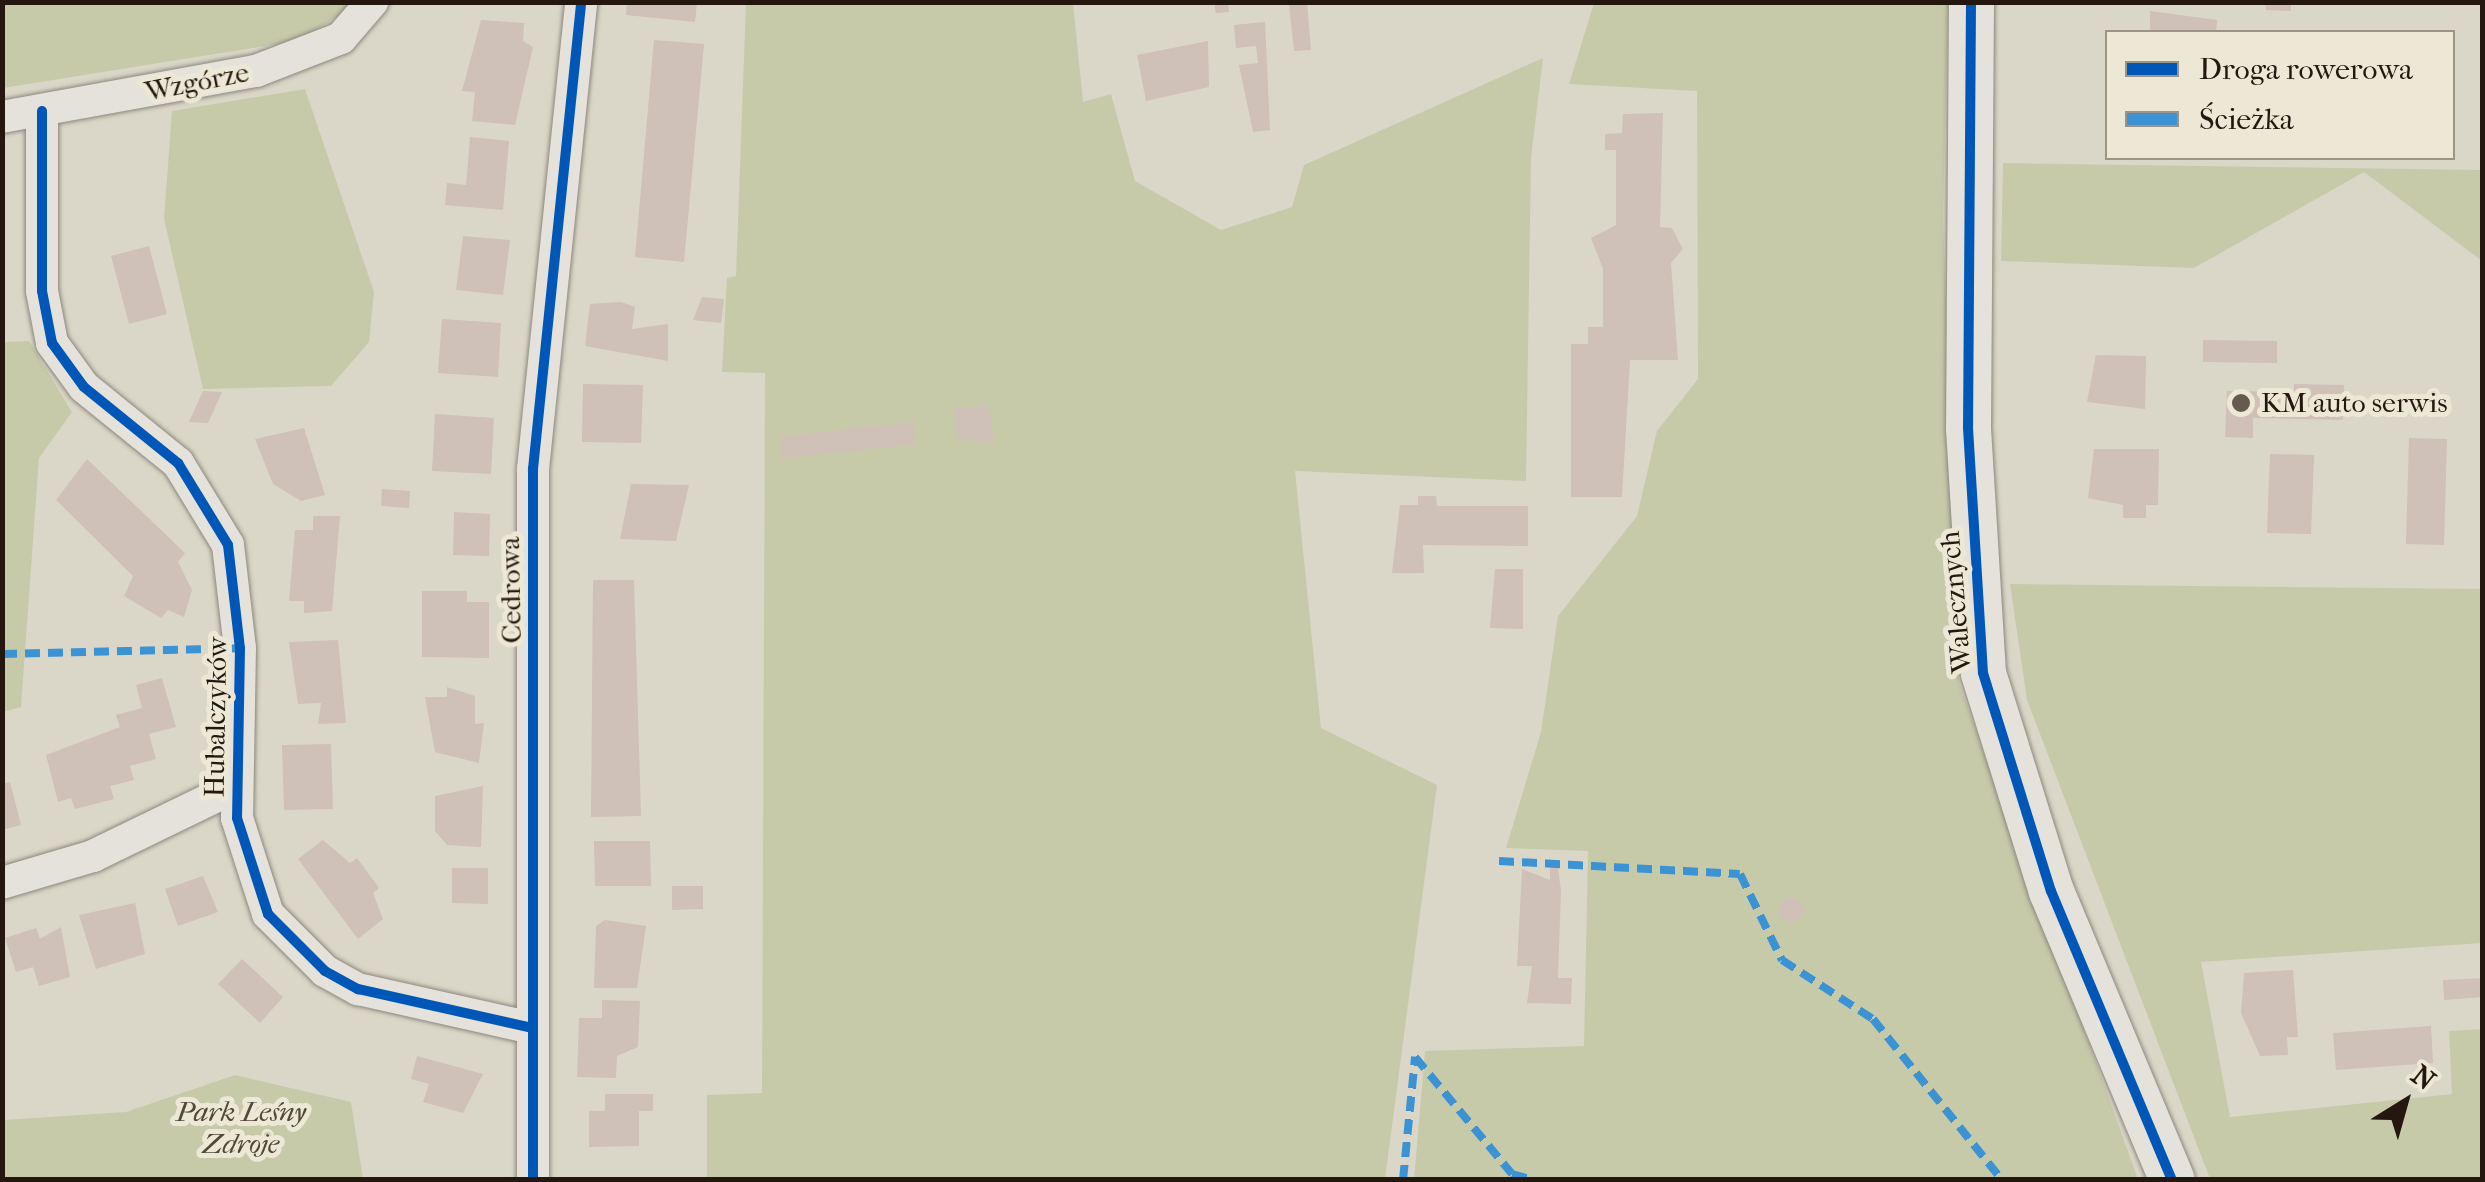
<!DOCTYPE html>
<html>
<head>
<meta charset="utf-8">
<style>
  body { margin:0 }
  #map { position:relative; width:2485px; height:1182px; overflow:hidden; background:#dbd7c8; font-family:"IM FELL French Canon",serif }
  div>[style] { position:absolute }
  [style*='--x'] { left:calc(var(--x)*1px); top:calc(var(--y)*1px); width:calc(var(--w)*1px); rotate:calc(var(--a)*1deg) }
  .green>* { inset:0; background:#c7caa9 }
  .building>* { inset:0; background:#cfc0b8 }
  .round { border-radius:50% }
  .roads { filter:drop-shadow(0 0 2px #8c887f) drop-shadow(0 0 2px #8c887f) }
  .street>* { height:32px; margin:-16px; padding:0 16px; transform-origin:16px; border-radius:16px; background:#e4e2da }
  .secondary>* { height:45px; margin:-22.5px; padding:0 22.5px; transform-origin:22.5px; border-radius:22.5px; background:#e4e2da }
  .quiet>* { height:8px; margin-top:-4px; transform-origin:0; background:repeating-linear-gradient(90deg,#3b93d3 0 15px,transparent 0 23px) }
  .cycleway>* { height:10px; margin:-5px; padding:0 5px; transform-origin:5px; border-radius:5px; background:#0057b8 }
  .dots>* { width:28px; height:28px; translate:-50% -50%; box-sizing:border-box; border:5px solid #ede8d6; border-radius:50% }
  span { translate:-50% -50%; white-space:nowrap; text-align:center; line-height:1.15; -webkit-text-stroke:10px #ede8d6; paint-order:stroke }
  .street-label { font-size:28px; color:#241710 }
  .poi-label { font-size:28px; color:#241710 }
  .left { translate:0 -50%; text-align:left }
  .park-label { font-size:28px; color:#504936; font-style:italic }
  .frame { position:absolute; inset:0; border:5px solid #241710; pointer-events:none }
  .legend { position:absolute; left:2105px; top:30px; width:350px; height:130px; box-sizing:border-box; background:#ede8d6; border:2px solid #9d9487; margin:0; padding:12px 18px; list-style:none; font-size:30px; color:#241710 }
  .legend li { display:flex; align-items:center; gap:20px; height:50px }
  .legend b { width:50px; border:2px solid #9d9487 }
  .north { position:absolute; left:2355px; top:1052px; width:100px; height:100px; -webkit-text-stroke:8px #ede8d6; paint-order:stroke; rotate:37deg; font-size:28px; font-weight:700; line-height:40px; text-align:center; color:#241710 }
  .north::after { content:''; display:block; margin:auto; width:35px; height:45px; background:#241710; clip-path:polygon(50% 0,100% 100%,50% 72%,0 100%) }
</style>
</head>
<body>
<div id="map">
  <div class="green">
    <div style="clip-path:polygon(3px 3px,360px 3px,297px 41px,3px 88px)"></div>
    <div style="clip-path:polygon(746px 3px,1073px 3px,1083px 102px,1111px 94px,1135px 181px,1221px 230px,1292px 207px,1304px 165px,1543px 58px,1531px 158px,1526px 481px,1295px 471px,1321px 728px,1437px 785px,1385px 1179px,707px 1179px,707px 1095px,762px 1093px,765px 373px,722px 372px,727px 278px,736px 276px)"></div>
    <div style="clip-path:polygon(1594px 3px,1948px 3px,1943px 216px,1959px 683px,2138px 1179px,1414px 1180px,1425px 1051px,1584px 1046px,1588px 851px,1506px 848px,1541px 732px,1558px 616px,1637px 516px,1657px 431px,1698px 379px,1697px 91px,1569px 84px)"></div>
    <div style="clip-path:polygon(305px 89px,374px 292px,369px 342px,331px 386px,203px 389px,164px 219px,172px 111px)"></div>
    <div style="clip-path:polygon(2003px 163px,2482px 170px,2482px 261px,2364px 172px,2194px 268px,2001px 261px)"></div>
    <div style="clip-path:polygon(29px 341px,72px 412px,39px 458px,21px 707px,3px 712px,3px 342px)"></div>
    <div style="clip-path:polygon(2010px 584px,2482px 589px,2482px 943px,2201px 962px,2230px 1117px,2452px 1094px,2449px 1031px,2482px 1029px,2482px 1179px,2210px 1179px,2027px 700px)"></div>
    <div style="clip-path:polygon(235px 1075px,351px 1102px,363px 1179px,3px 1179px,3px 1120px,126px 1112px)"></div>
  </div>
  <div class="building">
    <div style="clip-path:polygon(627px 2px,697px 2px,695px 22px,626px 15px)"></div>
    <div style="clip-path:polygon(1214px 2px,1228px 2px,1229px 12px,1216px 13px)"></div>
    <div style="clip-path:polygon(2266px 2px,2291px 2px,2291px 11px,2266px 10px)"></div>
    <div style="clip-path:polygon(1307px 3px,1311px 50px,1294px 51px,1289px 4px)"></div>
    <div style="clip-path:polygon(2150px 11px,2217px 20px,2216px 32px,2150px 32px)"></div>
    <div style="clip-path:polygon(481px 20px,524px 23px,523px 41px,533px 47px,515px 125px,472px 121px,475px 92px,462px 91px)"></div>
    <div style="clip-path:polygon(1265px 22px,1270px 130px,1253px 132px,1239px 65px,1258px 63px,1256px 46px,1236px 48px,1234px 25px)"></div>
    <div style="clip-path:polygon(654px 40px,704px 44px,684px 262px,635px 257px)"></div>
    <div style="clip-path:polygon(1208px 41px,1209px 87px,1146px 101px,1137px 55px)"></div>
    <div style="clip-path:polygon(1663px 113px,1660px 227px,1672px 228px,1683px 249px,1671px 263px,1678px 360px,1630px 360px,1622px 497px,1571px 497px,1571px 344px,1588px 344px,1588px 327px,1603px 327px,1603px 269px,1591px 238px,1616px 225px,1616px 150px,1605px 150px,1605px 134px,1622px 133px,1623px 114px)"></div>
    <div style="clip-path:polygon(470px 137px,509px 141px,503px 210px,445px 205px,447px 183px,466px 185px)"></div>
    <div style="clip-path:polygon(463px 236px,510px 240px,503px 295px,456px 290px)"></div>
    <div style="clip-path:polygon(149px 246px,167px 314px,129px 324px,111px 256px)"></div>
    <div style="clip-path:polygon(702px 297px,724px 299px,721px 323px,693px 320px)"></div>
    <div style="clip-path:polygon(621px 302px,635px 307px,632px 329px,668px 324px,668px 361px,585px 346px,590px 304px)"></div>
    <div style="clip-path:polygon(442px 319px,501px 323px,498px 377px,438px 373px)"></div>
    <div style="clip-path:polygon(2203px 340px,2277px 341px,2277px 363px,2203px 362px)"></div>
    <div style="clip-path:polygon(2096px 355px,2146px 356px,2145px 409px,2087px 402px)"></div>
    <div style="clip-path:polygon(583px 384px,643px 385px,641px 443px,582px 442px)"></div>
    <div style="clip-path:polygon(2294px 384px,2344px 385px,2343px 420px,2253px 418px,2253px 438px,2225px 437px,2227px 391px,2294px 392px)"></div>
    <div style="clip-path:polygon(203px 391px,222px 392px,208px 423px,189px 422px)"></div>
    <div style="clip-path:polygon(989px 406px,994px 441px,958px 440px,954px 408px)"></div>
    <div style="clip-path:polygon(435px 414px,494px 418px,491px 474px,432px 471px)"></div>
    <div style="clip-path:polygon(913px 422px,915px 444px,782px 458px,781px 437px)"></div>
    <div style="clip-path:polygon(304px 428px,325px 495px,301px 501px,273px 484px,255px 439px)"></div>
    <div style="clip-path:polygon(2409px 438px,2447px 439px,2444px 545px,2406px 544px)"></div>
    <div style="clip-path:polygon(2094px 449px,2159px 449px,2158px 505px,2146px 505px,2146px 518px,2123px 518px,2123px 505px,2088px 498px)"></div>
    <div style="clip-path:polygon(2270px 454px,2314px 455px,2311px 534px,2267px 533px)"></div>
    <div style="clip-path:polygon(87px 459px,185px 553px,178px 562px,192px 590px,184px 617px,168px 610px,161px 618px,124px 596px,133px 576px,56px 500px)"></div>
    <div style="clip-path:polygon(631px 484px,689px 485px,676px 541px,620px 539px)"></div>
    <div style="clip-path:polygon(382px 489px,410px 491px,409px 508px,381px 506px)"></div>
    <div style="clip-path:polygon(1418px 496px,1436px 496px,1437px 506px,1528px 506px,1528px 546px,1423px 545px,1424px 573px,1392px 573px,1400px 505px,1418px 505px)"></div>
    <div style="clip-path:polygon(454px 512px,490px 514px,489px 556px,453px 555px)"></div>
    <div style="clip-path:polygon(313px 516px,340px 516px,332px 611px,304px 613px,304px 601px,289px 601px,295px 530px,313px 530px)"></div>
    <div style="clip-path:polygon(1495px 569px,1523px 569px,1523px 629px,1490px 628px)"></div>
    <div style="clip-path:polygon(593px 580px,634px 580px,641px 816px,591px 817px)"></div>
    <div style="clip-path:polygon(422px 591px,467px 591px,467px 602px,489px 602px,489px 658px,422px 657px)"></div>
    <div style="clip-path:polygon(338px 640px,346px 723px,318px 724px,321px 703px,298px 704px,289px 642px)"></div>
    <div style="clip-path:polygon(162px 678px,176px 727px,149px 734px,156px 759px,130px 766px,134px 780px,110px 786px,114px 799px,75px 809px,71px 798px,58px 802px,46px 755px,120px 727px,116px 715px,142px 708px,136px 685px)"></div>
    <div style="clip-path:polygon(447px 687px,475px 696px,475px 724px,484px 723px,479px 763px,435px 752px,425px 697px,447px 697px)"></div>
    <div style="clip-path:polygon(331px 744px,333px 809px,284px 810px,282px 745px)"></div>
    <div style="clip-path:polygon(10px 782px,21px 825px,2px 830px,2px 784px)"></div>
    <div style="clip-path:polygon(483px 786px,481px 847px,447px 845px,435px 831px,435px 796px)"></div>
    <div style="clip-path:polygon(323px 840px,350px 863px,357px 858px,379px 888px,373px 893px,383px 919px,358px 939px,298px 859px)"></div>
    <div style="clip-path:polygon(594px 841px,650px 841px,651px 886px,595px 886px)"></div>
    <div style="clip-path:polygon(452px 868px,488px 868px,488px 904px,452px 903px)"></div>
    <div style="clip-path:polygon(1550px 868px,1558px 868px,1561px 891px,1558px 978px,1572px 978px,1571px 1004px,1527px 1003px,1532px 966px,1517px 966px,1522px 869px,1550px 880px)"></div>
    <div style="clip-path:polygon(203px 876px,218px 912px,178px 926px,165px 889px)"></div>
    <div style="clip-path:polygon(672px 886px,703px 886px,703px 909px,672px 910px)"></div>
    <div class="round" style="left:1779px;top:898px;width:24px;height:24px"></div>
    <div style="clip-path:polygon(135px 903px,145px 954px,96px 969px,79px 915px)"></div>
    <div style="clip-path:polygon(605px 920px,646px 926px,637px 988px,594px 988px,596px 926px)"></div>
    <div style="clip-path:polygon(61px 927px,70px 977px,39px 986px,33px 967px,16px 972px,5px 938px,36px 928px,40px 939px)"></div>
    <div style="clip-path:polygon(242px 959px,283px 997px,260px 1023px,218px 984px)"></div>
    <div style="clip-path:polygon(2293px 970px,2298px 1037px,2287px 1037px,2288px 1055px,2260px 1056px,2241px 1013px,2244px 973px)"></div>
    <div style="clip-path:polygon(2482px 978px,2482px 997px,2444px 1000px,2443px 980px)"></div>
    <div style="clip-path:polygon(602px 1000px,640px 1001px,638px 1047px,617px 1056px,616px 1078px,577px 1077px,579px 1018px,602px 1018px)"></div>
    <div style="clip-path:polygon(2431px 1026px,2433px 1063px,2336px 1070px,2333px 1033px)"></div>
    <div style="clip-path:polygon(417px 1056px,483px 1074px,463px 1113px,423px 1102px,429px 1084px,411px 1079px)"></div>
    <div style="clip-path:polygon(605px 1094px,653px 1094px,653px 1111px,639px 1111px,639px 1146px,589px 1147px,589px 1111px,605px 1111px)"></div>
  </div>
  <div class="roads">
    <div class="street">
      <div style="--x:42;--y:111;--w:180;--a:90"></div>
      <div style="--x:42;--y:291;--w:53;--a:79.1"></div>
      <div style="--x:52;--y:343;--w:54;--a:54"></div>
      <div style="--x:84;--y:387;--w:121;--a:39"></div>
      <div style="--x:178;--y:463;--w:96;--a:58.6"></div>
      <div style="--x:228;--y:545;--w:104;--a:83.4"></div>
      <div style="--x:240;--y:648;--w:170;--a:91"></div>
      <div style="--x:237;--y:818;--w:101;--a:72.1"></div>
      <div style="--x:268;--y:914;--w:81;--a:45"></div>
      <div style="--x:325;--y:971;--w:38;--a:29"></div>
      <div style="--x:358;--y:989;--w:179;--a:12.6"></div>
      <div style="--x:2;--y:117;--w:258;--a:-10.3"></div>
      <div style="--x:256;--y:71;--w:91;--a:-21.2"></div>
      <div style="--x:341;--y:38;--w:48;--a:-49.3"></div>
      <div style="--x:2;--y:883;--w:95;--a:-16.5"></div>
      <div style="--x:93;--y:856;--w:160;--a:-25.9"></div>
      <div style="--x:533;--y:1180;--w:711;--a:-90"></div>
      <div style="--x:533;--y:469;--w:469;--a:-84.1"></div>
    </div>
    <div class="secondary">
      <div style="--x:1971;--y:2;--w:426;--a:90.4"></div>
      <div style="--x:1968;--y:428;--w:245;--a:86.5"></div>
      <div style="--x:1983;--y:673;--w:228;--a:72.7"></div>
      <div style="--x:2051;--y:891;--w:313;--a:67.3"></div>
    </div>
  </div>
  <div class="quiet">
    <div style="--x:2;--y:654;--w:238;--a:-1.4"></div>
    <div style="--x:1499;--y:861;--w:241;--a:3.1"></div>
    <div style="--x:1740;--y:874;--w:96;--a:64"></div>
    <div style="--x:1782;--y:960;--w:108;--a:33"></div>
    <div style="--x:1873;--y:1019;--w:206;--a:51.3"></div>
    <div style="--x:1403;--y:1180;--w:124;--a:-84.4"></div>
    <div style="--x:1415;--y:1057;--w:152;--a:50.3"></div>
    <div style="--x:1512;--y:1174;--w:22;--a:16"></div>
  </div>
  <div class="cycleway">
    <div style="--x:1971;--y:2;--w:426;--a:90.4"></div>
    <div style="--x:1968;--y:428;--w:245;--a:86.5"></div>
    <div style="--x:1983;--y:673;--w:228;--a:72.7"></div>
    <div style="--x:2051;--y:891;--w:313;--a:67.3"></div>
    <div style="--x:42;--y:111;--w:180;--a:90"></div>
    <div style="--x:42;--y:291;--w:53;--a:79.1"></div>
    <div style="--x:52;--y:343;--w:54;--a:54"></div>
    <div style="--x:84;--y:387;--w:121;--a:39"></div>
    <div style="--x:178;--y:463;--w:96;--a:58.6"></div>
    <div style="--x:228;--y:545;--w:104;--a:83.4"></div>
    <div style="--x:240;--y:648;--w:170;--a:91"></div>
    <div style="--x:237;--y:818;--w:101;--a:72.1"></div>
    <div style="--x:268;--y:914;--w:81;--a:45"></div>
    <div style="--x:325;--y:971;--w:38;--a:29"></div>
    <div style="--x:358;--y:989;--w:179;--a:12.6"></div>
    <div style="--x:533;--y:1180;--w:711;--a:-90"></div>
    <div style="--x:533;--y:469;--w:469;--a:-84.1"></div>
  </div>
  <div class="dots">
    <div style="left:2241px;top:403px;background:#645a50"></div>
  </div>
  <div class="street-label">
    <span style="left:197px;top:82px;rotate:-11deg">Wzgórze</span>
    <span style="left:511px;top:590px;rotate:-91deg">Cedrowa</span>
    <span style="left:1956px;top:602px;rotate:-95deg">Walecznych</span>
    <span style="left:216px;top:717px;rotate:-89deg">Hubalczyków</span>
  </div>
  <div class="poi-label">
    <span class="left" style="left:2261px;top:403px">KM auto serwis</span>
  </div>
  <div class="park-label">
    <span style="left:241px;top:1128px">Park Leśny<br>Zdroje</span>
  </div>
  <div class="frame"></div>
  <ul class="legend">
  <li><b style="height:12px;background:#0057b8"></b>Droga rowerowa</li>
  <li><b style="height:12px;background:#3b93d3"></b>Ścieżka</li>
  </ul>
  <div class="north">N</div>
</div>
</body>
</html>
